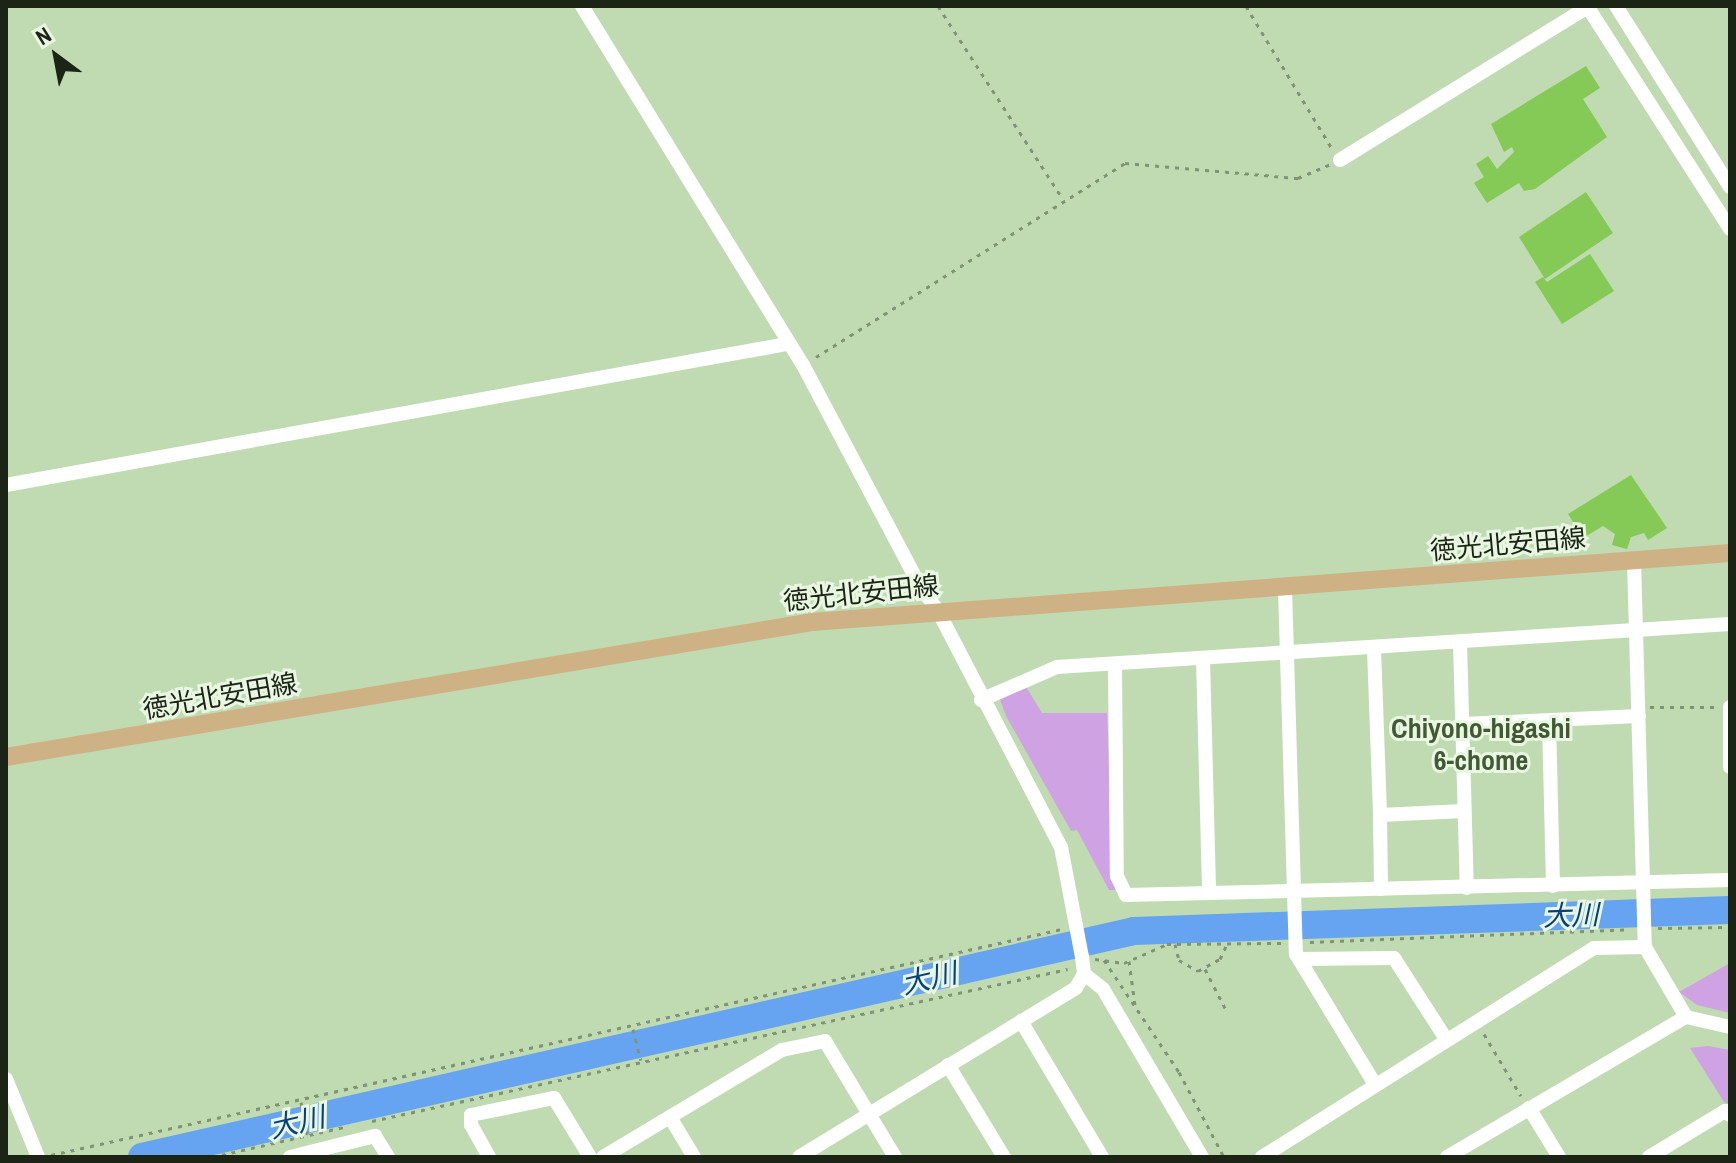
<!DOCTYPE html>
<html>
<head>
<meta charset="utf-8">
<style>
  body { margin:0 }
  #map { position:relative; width:1736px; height:1163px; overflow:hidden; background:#c0dbb2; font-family:"Archivo Narrow","Noto Sans JP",sans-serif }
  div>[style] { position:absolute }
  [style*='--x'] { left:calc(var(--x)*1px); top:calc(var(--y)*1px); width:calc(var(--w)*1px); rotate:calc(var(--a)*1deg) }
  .green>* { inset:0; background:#cfa2e4 }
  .river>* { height:28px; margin:-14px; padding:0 14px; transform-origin:14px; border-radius:14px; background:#66a4f1 }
  .building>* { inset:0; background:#85c957 }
  .path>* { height:3px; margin-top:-1.5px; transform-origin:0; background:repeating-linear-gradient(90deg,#809375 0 4px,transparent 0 10px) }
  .minor>* { height:14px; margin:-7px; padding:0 7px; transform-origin:7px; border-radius:7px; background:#fff }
  .major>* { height:18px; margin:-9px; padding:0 9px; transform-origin:9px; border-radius:9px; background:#ceb286 }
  span { translate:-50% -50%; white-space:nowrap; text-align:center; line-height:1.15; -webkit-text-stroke:6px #e9f7e2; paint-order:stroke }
  .street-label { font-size:26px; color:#1b2415 }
  .neighbourhood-label { font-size:28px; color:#435936; font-weight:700 }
  .water-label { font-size:28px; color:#07417d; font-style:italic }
  .frame { position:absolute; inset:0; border:8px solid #1b2415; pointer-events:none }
  .north { position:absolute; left:16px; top:16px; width:80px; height:80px; -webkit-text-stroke:6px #e9f7e2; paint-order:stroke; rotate:328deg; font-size:22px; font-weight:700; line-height:32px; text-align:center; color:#1b2415 }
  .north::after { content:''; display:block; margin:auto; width:28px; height:36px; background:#1b2415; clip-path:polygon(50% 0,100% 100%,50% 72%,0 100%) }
</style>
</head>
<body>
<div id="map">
  <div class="green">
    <div style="clip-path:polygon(1025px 685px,1042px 713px,1107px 713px,1115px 890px,1109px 890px,1077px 830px,1071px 831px,1006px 716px,999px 697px)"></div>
    <div style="clip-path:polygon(1730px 963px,1730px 1013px,1697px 1005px,1679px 992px)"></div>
    <div style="clip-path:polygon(1708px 1046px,1730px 1050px,1730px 1104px,1724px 1102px,1690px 1048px)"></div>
  </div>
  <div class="river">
    <div style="--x:142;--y:1157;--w:1017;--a:-12.83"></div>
    <div style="--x:1134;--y:931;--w:596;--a:-2.02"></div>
  </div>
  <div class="building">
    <div style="clip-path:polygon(1586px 66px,1600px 88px,1583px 99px,1607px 137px,1535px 189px,1524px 191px,1519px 183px,1487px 203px,1474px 183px,1484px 177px,1476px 164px,1488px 156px,1497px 169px,1514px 152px,1512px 147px,1504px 152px,1491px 124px)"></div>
    <div style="clip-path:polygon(1586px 192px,1613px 233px,1545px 279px,1519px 237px)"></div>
    <div style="clip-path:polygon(1590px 254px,1614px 291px,1562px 324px,1535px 282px,1543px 277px,1547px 282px)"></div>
    <div style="clip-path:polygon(1631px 475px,1667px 528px,1648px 540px,1644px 533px,1631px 537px,1627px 549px,1612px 545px,1615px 534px,1603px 526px,1583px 538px,1568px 514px)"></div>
  </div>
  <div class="path">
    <div style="--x:938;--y:6;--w:229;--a:57.1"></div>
    <div style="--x:1246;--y:6;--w:168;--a:58.9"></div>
    <div style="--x:816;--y:357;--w:365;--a:-32.1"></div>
    <div style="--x:1125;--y:163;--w:174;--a:5"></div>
    <div style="--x:1298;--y:178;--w:34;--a:-23"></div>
    <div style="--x:1650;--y:707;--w:64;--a:0"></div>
    <div style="--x:1658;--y:928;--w:72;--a:-0.8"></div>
    <div style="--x:1310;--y:942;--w:320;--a:-2.3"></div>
    <div style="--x:1175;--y:944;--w:16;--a:76"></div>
    <div style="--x:1179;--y:960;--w:22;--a:30"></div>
    <div style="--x:1198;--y:971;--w:25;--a:-29"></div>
    <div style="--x:1220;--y:959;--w:17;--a:-65"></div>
    <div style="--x:1095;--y:959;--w:29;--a:8"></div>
    <div style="--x:1124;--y:963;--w:47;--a:-23.8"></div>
    <div style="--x:1167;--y:944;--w:116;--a:-0.5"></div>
    <div style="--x:1104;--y:960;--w:135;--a:56.2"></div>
    <div style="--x:1179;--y:1072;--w:96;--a:62.1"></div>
    <div style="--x:1129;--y:961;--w:44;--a:82.2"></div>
    <div style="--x:1205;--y:969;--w:44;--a:62.9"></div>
    <div style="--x:633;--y:1029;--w:32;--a:76"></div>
    <div style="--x:1484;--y:1034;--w:72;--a:59.2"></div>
    <div style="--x:301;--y:1102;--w:33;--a:79"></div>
    <div style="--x:372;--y:1121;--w:712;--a:-12.32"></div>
    <div style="--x:51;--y:1155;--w:1036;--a:-12.6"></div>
    <div style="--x:212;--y:1157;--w:140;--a:-12.8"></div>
  </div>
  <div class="minor">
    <div style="--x:582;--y:6;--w:422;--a:58.4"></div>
    <div style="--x:803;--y:365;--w:250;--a:62.1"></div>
    <div style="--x:920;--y:586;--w:31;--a:54"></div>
    <div style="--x:938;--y:611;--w:266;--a:62.5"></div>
    <div style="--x:1061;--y:847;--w:112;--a:79.2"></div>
    <div style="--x:1082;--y:957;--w:17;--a:83"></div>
    <div style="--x:1084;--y:974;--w:16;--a:120"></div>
    <div style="--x:1076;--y:988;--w:324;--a:148.6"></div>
    <div style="--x:1587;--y:6;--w:265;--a:57.3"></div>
    <div style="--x:1616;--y:6;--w:214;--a:57.8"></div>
    <div style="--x:1340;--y:160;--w:293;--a:-31.7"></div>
    <div style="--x:6;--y:485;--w:794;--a:-10.23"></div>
    <div style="--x:1634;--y:560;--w:387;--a:88.4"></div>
    <div style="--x:1645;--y:947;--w:81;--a:59.6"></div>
    <div style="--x:1285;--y:588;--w:366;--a:88.3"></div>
    <div style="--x:1296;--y:954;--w:151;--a:58.8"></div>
    <div style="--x:1460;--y:643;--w:245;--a:88.4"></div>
    <div style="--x:1374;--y:649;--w:166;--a:87.9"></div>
    <div style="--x:1380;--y:815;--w:84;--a:-2.7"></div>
    <div style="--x:1203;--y:659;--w:233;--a:88.5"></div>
    <div style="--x:1115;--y:666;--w:210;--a:89.5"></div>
    <div style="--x:1117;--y:876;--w:21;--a:65"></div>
    <div style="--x:1126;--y:895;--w:604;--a:-1.42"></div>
    <div style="--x:981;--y:700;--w:83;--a:-23.5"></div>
    <div style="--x:1057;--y:667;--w:674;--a:-3.66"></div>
    <div style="--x:1730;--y:707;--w:60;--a:90"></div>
    <div style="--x:1549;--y:721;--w:165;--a:88.6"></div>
    <div style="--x:1463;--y:724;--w:176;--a:-2.6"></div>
    <div style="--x:1380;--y:815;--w:74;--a:89.2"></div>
    <div style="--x:1300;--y:959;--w:94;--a:-0.6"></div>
    <div style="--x:1394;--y:958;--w:96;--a:57.3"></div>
    <div style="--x:1084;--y:974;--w:24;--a:38"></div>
    <div style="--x:1103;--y:989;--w:195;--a:59.5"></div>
    <div style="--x:1021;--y:1021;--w:158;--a:59.2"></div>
    <div style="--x:948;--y:1065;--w:108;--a:58.7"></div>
    <div style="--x:6;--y:1079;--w:84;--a:67.7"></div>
    <div style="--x:1529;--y:1108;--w:57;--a:58.5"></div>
    <div style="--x:670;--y:1117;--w:47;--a:59"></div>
    <div style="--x:290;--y:1157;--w:88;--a:-13.9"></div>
    <div style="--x:375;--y:1136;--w:25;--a:58"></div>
    <div style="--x:489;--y:1157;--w:37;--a:-119"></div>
    <div style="--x:471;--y:1125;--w:10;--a:-90"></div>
    <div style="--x:471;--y:1115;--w:85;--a:-11.6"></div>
    <div style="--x:554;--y:1098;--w:69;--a:58.6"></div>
    <div style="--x:603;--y:1157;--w:209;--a:-30.9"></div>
    <div style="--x:782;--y:1050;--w:44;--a:-11.8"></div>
    <div style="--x:825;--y:1041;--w:135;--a:58.9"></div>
    <div style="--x:1262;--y:1157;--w:392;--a:-32.2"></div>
    <div style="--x:1594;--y:948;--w:51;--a:-1.1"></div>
    <div style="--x:1447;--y:1157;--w:277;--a:-30.4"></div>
    <div style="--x:1686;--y:1017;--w:45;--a:12.8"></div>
    <div style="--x:1649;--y:1157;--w:89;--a:-31.2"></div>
    <div style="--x:1725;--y:1111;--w:6;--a:39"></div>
  </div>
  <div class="major">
    <div style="--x:6;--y:757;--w:817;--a:-9.51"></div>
    <div style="--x:812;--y:622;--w:921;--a:-4.3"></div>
  </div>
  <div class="street-label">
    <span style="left:1508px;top:544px;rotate:-5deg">徳光北安田線</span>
    <span style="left:861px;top:593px;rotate:-6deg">徳光北安田線</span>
    <span style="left:220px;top:696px;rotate:-10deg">徳光北安田線</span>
  </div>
  <div class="neighbourhood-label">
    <span style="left:1481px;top:744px">Chiyono-higashi<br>6-chome</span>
  </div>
  <div class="water-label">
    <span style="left:1571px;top:915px;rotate:-2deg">大川</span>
    <span style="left:929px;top:978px;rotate:-13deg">大川</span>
    <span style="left:297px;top:1122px;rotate:-13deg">大川</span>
  </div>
  <div class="frame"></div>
  <div class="north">N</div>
</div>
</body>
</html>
